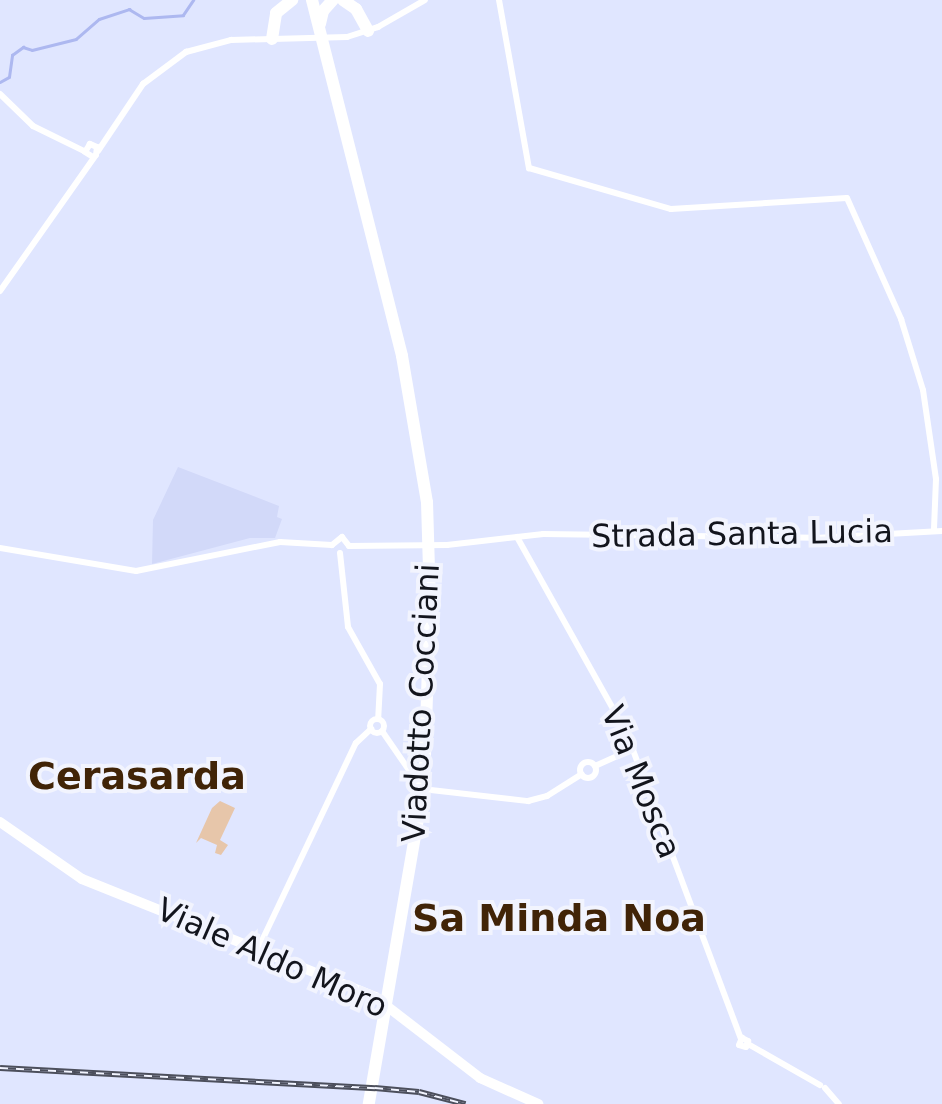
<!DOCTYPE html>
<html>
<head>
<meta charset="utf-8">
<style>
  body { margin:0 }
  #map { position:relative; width:942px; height:1104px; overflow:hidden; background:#e0e6ff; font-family:"DejaVu Sans",sans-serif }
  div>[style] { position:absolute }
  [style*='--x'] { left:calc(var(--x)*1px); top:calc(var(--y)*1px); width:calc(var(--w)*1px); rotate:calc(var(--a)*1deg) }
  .built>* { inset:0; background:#d2d9f9 }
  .green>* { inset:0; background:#e7c6aa }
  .stream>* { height:2.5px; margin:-1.25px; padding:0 1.25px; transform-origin:1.25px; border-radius:1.25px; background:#adb8f0 }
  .minor>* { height:6px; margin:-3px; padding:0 3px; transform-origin:3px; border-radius:3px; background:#fff }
  .minor>.ring { margin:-3px; padding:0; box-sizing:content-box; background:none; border:6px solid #fff; border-radius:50% }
  .major>* { height:10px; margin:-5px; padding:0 5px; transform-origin:5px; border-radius:5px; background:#fff }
  .highway>* { height:12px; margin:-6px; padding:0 6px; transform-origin:6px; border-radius:6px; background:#fff }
  .rail>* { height:6px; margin-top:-3px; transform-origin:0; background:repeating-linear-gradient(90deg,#f2f4fe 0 8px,#4c4f5c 0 16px); box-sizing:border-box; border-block:2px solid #4c4f5c }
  span { translate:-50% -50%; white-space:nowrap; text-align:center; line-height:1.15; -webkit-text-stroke:8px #f2f4fe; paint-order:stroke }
  .street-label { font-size:32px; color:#13151d }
  .quarter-label { font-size:38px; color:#412407; font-weight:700 }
</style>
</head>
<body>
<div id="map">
  <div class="built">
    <div style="clip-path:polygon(178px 467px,279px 506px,277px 517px,282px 519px,275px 538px,250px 538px,152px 564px,153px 520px)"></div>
  </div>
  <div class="green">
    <div style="clip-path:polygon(220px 801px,235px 808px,220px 840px,228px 845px,221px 855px,215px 853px,217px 845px,201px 838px,196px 843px,212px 808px)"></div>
  </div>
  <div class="stream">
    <div style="--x:0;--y:82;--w:10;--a:-29"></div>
    <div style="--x:9;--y:77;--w:22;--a:-82"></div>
    <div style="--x:12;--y:55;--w:14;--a:-36"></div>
    <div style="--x:23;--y:47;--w:9;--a:18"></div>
    <div style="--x:32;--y:50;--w:45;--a:-14"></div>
    <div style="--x:76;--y:39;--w:30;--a:-41"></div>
    <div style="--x:99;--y:19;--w:32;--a:-18"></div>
    <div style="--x:129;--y:9;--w:17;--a:31"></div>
    <div style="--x:144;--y:18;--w:39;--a:-4"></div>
    <div style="--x:183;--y:15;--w:18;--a:-56"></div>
  </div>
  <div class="minor">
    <div style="--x:499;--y:0;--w:171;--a:79.9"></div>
    <div style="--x:529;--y:168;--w:148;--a:16.1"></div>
    <div style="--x:671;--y:209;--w:176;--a:-3.6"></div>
    <div style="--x:847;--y:198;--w:133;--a:65.9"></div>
    <div style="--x:901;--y:319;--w:74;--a:72.8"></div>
    <div style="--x:923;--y:390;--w:90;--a:81.7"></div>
    <div style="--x:936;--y:479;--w:50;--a:92.3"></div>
    <div style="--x:0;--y:94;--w:46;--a:44.1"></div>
    <div style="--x:33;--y:126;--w:57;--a:26.1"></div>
    <div style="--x:98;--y:151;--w:81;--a:-56.1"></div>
    <div style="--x:143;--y:84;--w:54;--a:-36.7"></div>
    <div style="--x:186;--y:52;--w:47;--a:-14.9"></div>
    <div style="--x:231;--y:40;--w:116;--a:-1.5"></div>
    <div style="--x:347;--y:37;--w:33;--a:-18"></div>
    <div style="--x:378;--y:27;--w:54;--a:-29.9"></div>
    <div style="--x:0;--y:291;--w:166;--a:-54.8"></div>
    <div style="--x:96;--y:155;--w:8;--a:-83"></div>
    <div style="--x:97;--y:147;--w:8;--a:-157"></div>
    <div style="--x:90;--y:144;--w:9;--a:122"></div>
    <div style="--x:85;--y:152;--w:9;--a:32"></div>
    <div style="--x:517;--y:537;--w:226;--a:60.8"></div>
    <div style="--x:627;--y:734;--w:326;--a:69.5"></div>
    <div style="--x:332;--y:545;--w:13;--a:-39"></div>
    <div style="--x:342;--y:537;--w:11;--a:52"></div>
    <div style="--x:349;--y:546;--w:98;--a:-0.6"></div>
    <div style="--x:447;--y:545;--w:97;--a:-6.5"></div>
    <div style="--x:543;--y:534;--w:272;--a:0.8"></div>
    <div style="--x:815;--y:538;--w:127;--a:-3.2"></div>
    <div style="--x:0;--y:548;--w:138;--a:9.6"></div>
    <div style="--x:136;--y:571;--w:147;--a:-11.4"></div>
    <div style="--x:280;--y:542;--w:52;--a:3.3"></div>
    <div style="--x:340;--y:553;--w:74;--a:83.8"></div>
    <div style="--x:348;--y:627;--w:65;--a:60.7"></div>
    <div style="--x:380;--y:684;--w:35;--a:93"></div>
    <div class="ring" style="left:370px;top:719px;width:8px;height:8px"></div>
    <div style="--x:382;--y:731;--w:70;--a:55.4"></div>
    <div style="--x:422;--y:789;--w:107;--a:6.5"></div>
    <div style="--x:528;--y:801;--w:20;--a:-15"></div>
    <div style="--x:547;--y:796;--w:41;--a:-32.2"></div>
    <div class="ring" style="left:580px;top:762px;width:10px;height:10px"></div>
    <div style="--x:595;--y:766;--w:42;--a:-24.1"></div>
    <div style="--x:258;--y:949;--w:228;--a:-64.6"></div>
    <div style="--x:356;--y:743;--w:21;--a:-43"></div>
    <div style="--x:742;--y:1038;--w:7;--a:27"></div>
    <div style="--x:748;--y:1041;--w:6;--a:108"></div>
    <div style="--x:746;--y:1047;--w:7;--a:-164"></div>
    <div style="--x:739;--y:1045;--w:8;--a:-67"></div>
    <div style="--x:748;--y:1044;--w:83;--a:29.7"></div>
    <div style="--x:825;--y:1088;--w:21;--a:49"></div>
  </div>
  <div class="major">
    <div style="--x:0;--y:822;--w:100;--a:34.8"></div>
    <div style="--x:82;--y:879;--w:316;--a:21.9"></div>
    <div style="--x:375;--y:997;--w:133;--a:37.6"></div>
    <div style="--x:480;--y:1078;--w:64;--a:24.1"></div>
  </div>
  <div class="highway">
    <div style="--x:312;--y:0;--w:367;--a:75.8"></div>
    <div style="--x:402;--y:356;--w:148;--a:80.3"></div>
    <div style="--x:427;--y:502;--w:103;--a:88.3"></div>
    <div style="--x:430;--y:605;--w:179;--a:91.9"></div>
    <div style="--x:424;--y:784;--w:325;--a:99.8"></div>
    <div style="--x:343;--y:0;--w:16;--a:35"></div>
    <div style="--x:356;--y:9;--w:25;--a:61"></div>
    <div style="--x:320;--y:24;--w:13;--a:-77"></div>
    <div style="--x:323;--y:11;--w:15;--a:-48"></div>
    <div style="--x:272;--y:39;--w:26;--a:-81"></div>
    <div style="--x:276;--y:13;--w:21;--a:-39"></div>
  </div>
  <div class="rail">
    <div style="--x:0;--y:1068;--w:376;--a:3.1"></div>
    <div style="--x:375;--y:1088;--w:44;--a:5.2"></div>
    <div style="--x:419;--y:1092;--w:48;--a:14.6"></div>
  </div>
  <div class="street-label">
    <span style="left:742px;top:534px;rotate:-1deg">Strada Santa Lucia</span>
    <span style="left:421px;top:703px;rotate:-87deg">Viadotto Cocciani</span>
    <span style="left:641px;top:782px;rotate:68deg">Via Mosca</span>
    <span style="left:272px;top:958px;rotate:24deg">Viale Aldo Moro</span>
  </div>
  <div class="quarter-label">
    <span style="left:137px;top:777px">Cerasarda</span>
    <span style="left:559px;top:919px">Sa Minda Noa</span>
  </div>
</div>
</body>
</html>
